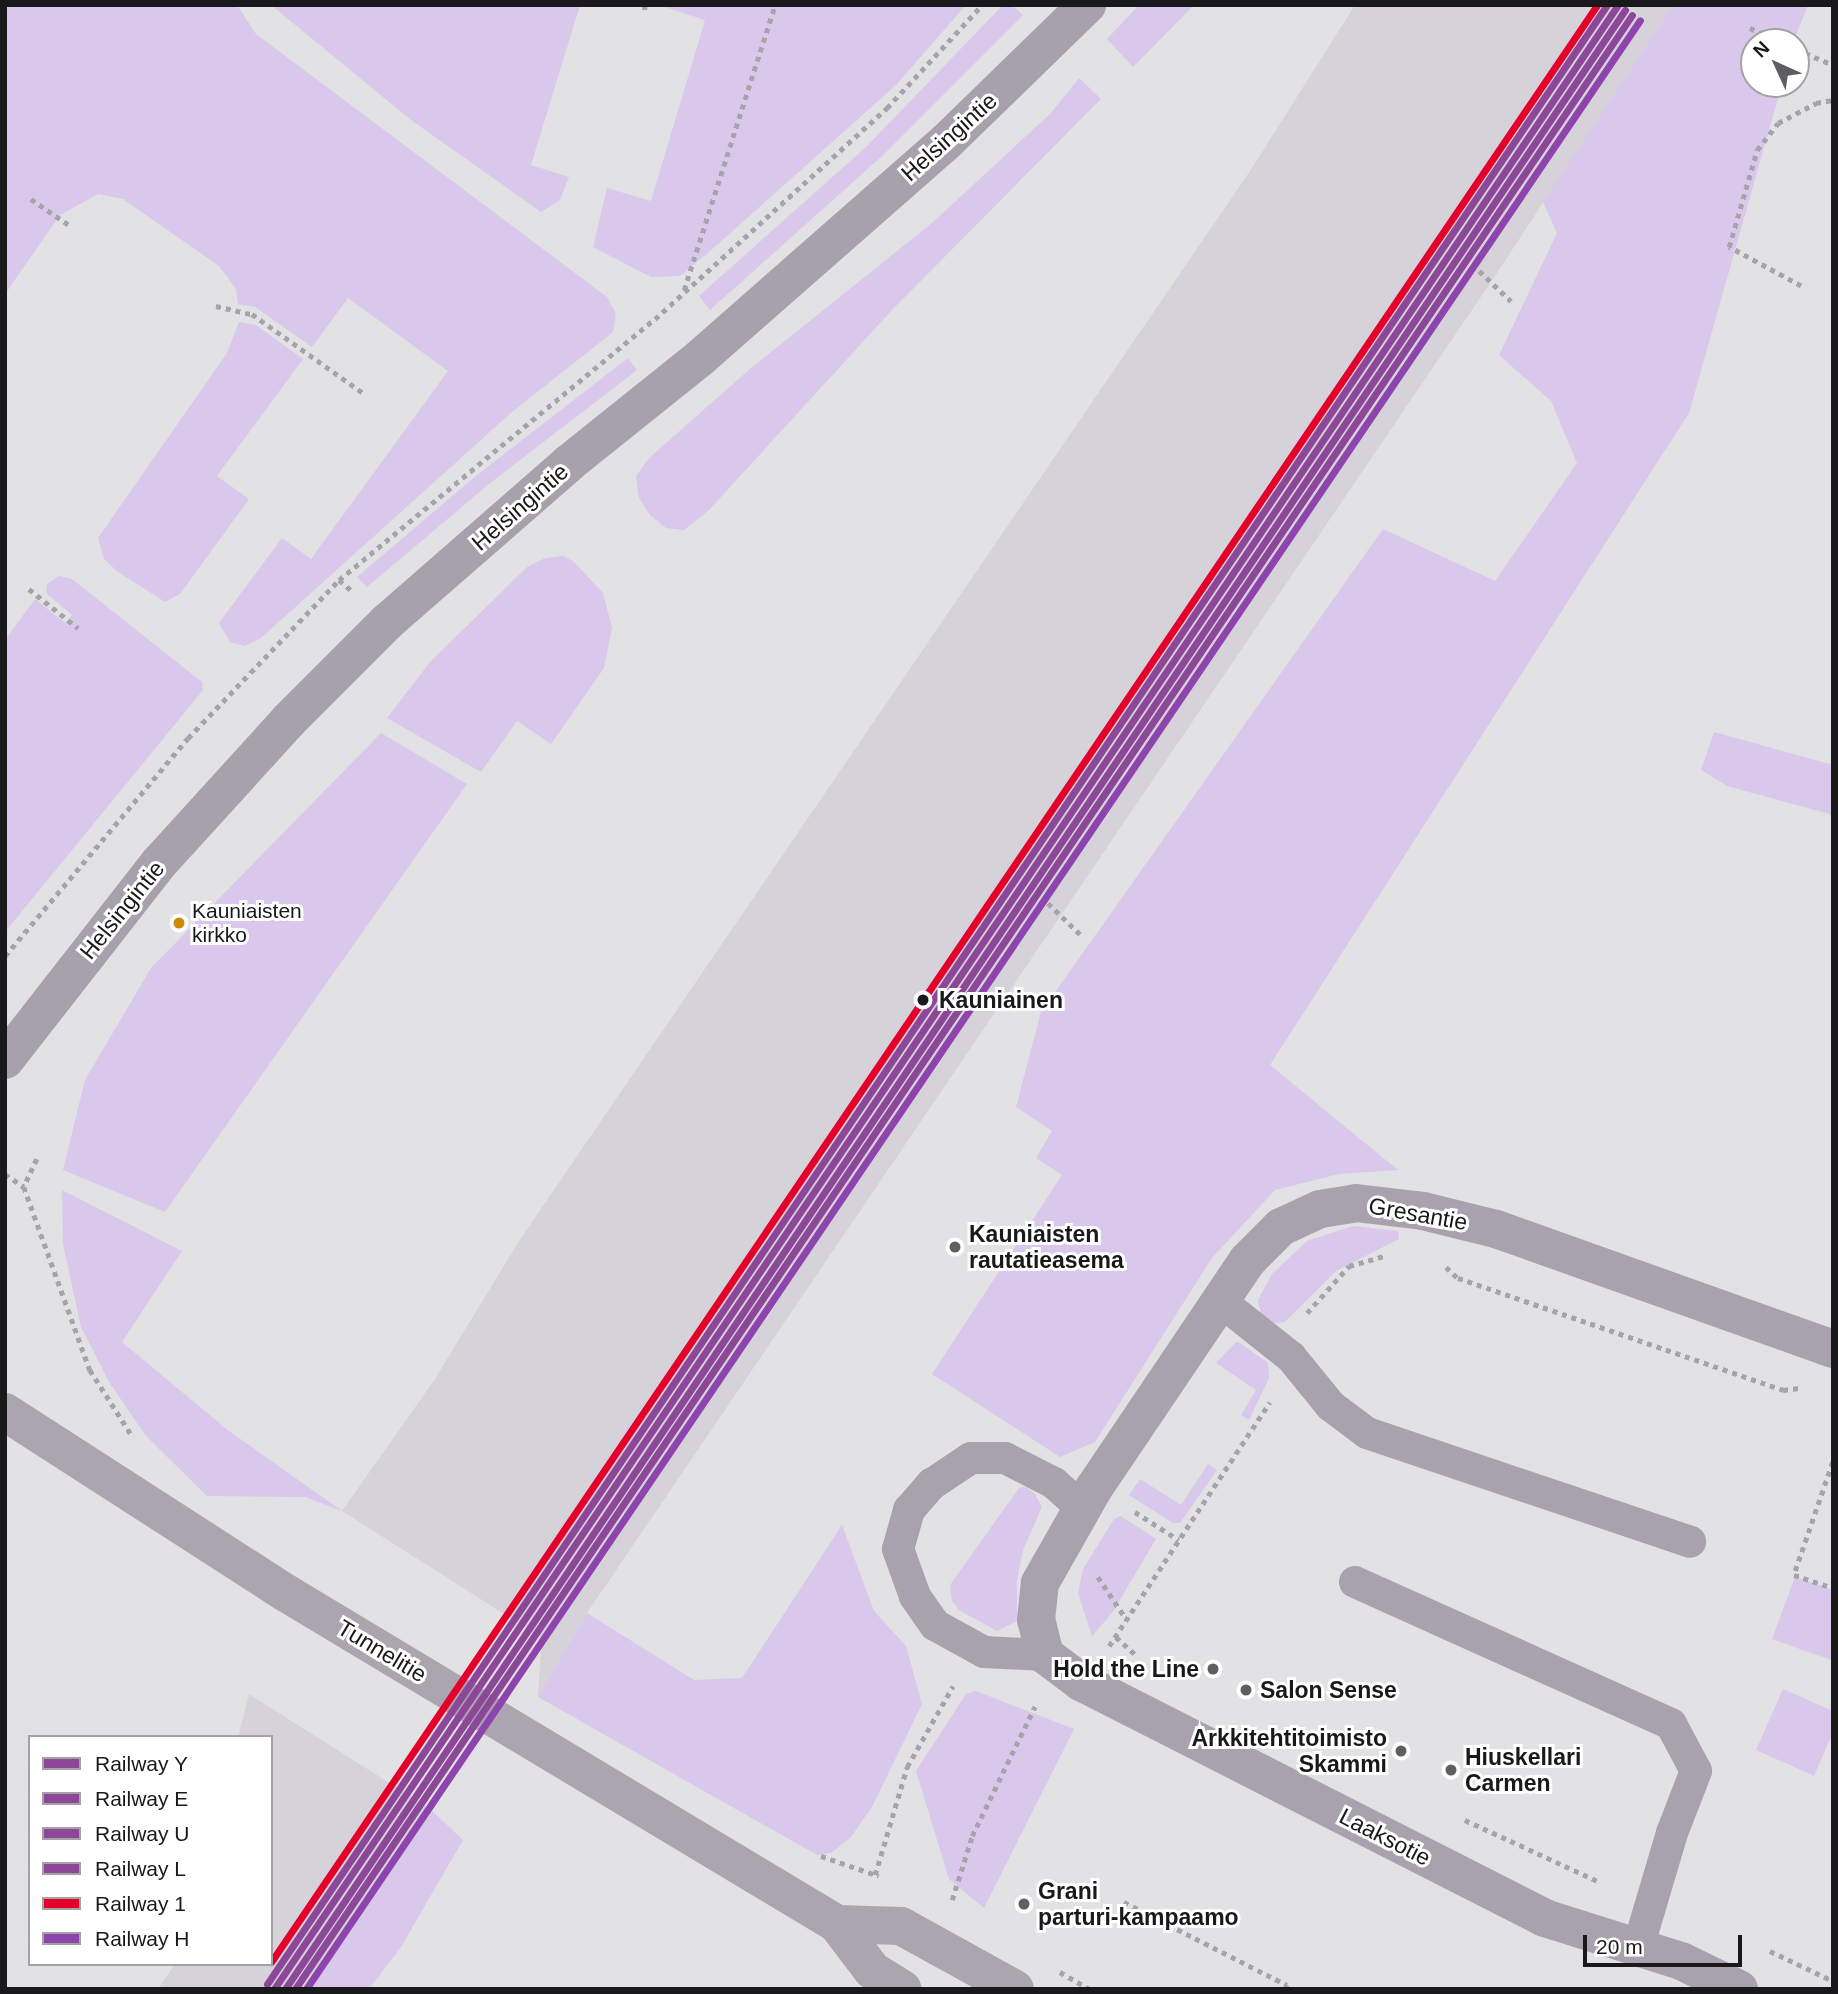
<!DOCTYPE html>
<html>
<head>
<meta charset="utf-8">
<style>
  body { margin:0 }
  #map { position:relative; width:1838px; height:1994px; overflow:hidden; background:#e2e1e4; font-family:Arial,sans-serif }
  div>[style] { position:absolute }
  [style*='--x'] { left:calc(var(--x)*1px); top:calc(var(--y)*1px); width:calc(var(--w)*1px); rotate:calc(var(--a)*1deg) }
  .built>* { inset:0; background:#d6d2da }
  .green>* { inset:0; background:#d9c8eb }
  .path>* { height:4.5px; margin-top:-2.25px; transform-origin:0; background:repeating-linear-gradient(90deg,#a6a4aa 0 5px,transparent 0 10px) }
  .lane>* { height:32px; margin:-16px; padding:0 16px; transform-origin:16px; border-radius:16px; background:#a7a2ae }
  .street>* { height:38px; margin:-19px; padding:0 19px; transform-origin:19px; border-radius:19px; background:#a7a2ae }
  .secondary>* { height:38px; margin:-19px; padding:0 19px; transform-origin:19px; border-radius:19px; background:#a6a1ad }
  .primary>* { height:38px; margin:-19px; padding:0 19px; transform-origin:19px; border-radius:19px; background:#aaa5af }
  .rail-1>* { height:7px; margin:-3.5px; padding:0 3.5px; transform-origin:3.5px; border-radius:3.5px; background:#8c4799 }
  .rail-2>* { height:7px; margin:-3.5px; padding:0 3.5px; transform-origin:3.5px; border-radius:3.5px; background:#8c4799 }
  .rail-3>* { height:7px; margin:-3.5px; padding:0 3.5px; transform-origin:3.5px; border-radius:3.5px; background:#8c4799 }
  .rail-4>* { height:7px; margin:-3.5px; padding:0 3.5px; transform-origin:3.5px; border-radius:3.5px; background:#8c4799 }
  .rail-5>* { height:7px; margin:-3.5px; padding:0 3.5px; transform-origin:3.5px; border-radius:3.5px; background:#e4002b }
  .rail-6>* { height:7px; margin:-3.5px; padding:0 3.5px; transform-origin:3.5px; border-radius:3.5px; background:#8e44ad }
  .dots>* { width:19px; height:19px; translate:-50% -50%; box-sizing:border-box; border:4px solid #fff; border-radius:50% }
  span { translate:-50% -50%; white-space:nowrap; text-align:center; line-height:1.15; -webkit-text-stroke:6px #fff; paint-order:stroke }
  .bus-label { font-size:21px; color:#19181a }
  .left { translate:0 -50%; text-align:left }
  .street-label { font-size:23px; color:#19181a }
  .stop-label { font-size:23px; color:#19181a; font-weight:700 }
  .poi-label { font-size:23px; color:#19181a; font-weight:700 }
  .right { translate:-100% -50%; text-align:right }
  .frame { position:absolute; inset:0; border:7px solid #19181a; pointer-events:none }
  .legend { position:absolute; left:28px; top:1735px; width:245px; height:231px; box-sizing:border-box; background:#fff; border:2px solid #a3a3a3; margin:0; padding:9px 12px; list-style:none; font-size:21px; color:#19181a }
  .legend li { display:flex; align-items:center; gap:14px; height:35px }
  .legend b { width:35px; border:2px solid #a3a3a3 }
  .north { position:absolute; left:1740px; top:28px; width:70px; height:70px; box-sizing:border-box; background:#fff; border:2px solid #a3a3a3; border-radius:50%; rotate:315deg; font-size:19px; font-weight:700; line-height:28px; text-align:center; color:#19181a }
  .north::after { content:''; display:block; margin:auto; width:24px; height:32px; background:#5f5e61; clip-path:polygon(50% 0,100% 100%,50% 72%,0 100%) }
  .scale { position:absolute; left:1583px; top:1935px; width:159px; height:32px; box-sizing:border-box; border:4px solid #19181a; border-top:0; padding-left:9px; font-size:21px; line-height:24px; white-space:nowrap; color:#19181a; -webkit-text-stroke:5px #fff; paint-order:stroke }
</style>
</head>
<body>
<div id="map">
  <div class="built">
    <div style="clip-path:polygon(1355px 5px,1673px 5px,1491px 282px,587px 1613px,538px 1697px,542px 1638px,342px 1511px,435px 1379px,519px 1241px,1252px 168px)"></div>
    <div style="clip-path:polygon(249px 1694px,429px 1808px,305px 1989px,158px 1989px,175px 1964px,271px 1964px,271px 1737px,238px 1737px)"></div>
  </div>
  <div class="green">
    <div style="clip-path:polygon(5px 5px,237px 5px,256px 34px,607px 297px,616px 314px,613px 332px,512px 412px,261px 638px,245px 646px,230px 642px,219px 623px,282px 538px,311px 559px,448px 371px,348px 298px,312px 347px,255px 307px,238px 304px,236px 289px,219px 266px,123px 199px,98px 194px,60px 215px,5px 294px)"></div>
    <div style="clip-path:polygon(271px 5px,580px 5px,531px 165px,569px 177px,560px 200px,541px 212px,411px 120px)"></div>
    <div style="clip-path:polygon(658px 5px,966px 5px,896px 85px,708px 253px,680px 276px,651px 277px,593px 247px,607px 188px,651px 201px,705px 20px)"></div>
    <div style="clip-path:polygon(1003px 5px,1012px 5px,1023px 15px,881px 157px,710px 310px,699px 296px,866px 147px)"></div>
    <div style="clip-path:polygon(1139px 5px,1194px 5px,1133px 67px,1107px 39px)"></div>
    <div style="clip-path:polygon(1673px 5px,1808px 5px,1793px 42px,1754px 42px,1754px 84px,1782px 84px,1689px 413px,1270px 1065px,1398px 1170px,1339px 1174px,1275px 1190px,1212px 1258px,1095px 1442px,1060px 1457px,932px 1374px,1062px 1175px,1036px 1158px,1052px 1131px,1016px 1107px,1041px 1012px,1383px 529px,1495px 581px,1577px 463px,1551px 401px,1499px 355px,1557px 233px,1543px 202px)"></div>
    <div style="clip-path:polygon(1079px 78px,1101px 99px,892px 310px,709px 510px,684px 530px,666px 528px,650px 515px,639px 498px,636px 476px,649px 458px,750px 369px,932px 223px,1051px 113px)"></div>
    <div style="clip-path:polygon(239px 322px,256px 325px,303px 359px,217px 476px,249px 499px,180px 594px,165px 602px,118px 572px,104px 559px,98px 538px,227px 353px)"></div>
    <div style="clip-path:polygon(628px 358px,637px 370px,489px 484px,367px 587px,357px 577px,477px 475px)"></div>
    <div style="clip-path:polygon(563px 556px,573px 561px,603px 593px,612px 628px,604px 668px,551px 744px,517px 721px,481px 772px,387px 718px,430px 662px,527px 567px,545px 558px)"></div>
    <div style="clip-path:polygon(59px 576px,72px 579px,202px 682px,203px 690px,5px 932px,5px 640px,35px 599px,65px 623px,72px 615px,46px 593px,47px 584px)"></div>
    <div style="clip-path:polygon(1714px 732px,1833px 765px,1833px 815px,1727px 786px,1701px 770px)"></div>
    <div style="clip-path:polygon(381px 733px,467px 784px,165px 1212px,63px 1170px,85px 1080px,151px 968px)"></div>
    <div style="clip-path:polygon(62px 1190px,182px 1251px,122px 1342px,229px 1431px,342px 1511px,305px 1497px,207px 1496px,146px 1436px,109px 1382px,81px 1327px,63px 1244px)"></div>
    <div style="clip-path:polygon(1353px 1226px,1398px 1231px,1399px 1239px,1336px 1271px,1285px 1322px,1273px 1323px,1261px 1316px,1258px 1300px,1272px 1274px,1307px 1241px)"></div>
    <div style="clip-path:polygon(1237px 1341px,1268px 1363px,1269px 1378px,1249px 1420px,1241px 1415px,1256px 1390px,1216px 1363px)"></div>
    <div style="clip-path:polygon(1208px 1464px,1217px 1470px,1180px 1523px,1173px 1523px,1129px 1495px,1140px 1479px,1181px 1505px)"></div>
    <div style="clip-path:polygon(1026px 1487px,1035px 1494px,1042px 1507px,1023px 1550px,1017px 1580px,1017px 1621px,997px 1631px,959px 1610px,952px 1601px,950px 1585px,1019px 1488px)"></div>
    <div style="clip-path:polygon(1121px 1516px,1156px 1539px,1112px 1613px,1092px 1636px,1078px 1593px,1083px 1569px,1114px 1519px)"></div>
    <div style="clip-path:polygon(842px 1525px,874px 1611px,906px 1646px,922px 1704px,872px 1807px,851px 1837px,831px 1853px,817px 1855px,538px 1697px,587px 1613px,694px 1680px,742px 1678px)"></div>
    <div style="clip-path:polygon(1795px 1577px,1833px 1590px,1831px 1660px,1772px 1639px)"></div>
    <div style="clip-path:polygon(1783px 1689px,1833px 1711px,1833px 1732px,1814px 1776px,1756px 1750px)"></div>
    <div style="clip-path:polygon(976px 1691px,1074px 1729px,984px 1908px,949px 1879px,916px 1771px,966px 1694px)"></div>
    <div style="clip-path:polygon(429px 1808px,463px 1840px,401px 1947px,369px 1989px,305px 1989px)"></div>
  </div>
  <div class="path">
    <div style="--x:645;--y:5;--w:5;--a:90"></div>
    <div style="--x:1750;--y:28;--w:34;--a:24"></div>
    <div style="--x:1796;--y:49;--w:40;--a:23.4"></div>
    <div style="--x:31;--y:199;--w:50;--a:34.3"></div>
    <div style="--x:1472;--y:264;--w:54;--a:43.5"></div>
    <div style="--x:1801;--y:286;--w:82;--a:-151.6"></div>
    <div style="--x:1729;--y:247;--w:101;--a:-73.9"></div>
    <div style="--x:1757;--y:150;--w:34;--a:-52"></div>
    <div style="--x:1778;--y:123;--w:43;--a:-27.8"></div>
    <div style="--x:1816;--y:103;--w:17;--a:-10"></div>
    <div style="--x:684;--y:290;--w:299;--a:-72.3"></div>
    <div style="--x:216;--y:306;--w:37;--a:13"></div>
    <div style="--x:252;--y:314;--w:136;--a:35.4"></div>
    <div style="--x:339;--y:580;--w:17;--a:40"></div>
    <div style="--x:29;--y:589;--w:63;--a:38.5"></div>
    <div style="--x:1048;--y:903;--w:45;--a:44.1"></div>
    <div style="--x:5;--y:956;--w:285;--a:-50"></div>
    <div style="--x:188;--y:738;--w:219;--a:-46.3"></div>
    <div style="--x:339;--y:580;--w:410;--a:-39.6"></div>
    <div style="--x:655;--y:319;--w:314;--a:-42.3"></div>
    <div style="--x:887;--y:108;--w:140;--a:-47.3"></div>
    <div style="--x:37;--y:1159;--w:31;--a:115"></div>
    <div style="--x:24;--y:1187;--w:195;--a:70.2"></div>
    <div style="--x:90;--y:1370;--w:76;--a:57.4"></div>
    <div style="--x:5;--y:1174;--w:23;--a:34"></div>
    <div style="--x:1446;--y:1267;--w:16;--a:43"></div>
    <div style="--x:1458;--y:1278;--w:344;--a:19"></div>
    <div style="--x:1783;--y:1390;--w:16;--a:-7"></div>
    <div style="--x:1307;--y:1313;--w:63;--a:-48.2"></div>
    <div style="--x:1349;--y:1266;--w:36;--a:-16"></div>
    <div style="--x:1833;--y:1462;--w:120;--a:109"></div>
    <div style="--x:1794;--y:1575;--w:41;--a:18.4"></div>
    <div style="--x:1135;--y:1512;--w:52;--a:32.5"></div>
    <div style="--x:1098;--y:1577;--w:52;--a:56"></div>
    <div style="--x:1116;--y:1637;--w:27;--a:42"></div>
    <div style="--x:1109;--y:1646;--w:292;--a:-56.6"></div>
    <div style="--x:1465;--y:1820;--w:149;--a:24.7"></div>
    <div style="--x:821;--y:1856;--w:61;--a:19"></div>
    <div style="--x:875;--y:1875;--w:113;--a:-73.5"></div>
    <div style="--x:907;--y:1767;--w:93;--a:-60.4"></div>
    <div style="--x:952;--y:1900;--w:67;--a:-72.6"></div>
    <div style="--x:972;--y:1836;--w:144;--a:-64.1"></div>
    <div style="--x:1124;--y:1902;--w:183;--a:27"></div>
    <div style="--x:1287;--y:1985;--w:4;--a:104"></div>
    <div style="--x:1770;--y:1951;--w:70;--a:25.5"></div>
    <div style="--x:1060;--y:1972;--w:34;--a:30"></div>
  </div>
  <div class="lane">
    <div style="--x:1219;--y:1300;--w:92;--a:38.4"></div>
    <div style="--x:1291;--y:1357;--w:63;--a:50.8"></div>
    <div style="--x:1331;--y:1406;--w:45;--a:36.9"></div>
    <div style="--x:1367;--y:1433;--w:341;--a:18.6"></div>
    <div style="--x:1355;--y:1582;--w:346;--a:24.2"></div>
    <div style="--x:1671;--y:1724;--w:53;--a:62"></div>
    <div style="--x:1696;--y:1771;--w:66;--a:111.2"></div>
    <div style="--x:1672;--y:1833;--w:120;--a:106.5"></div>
    <div style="--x:1045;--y:1655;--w:61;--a:-177.2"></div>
    <div style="--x:984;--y:1652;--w:56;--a:-151.1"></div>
    <div style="--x:935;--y:1625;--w:35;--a:-125"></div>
    <div style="--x:915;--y:1596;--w:50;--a:-109.9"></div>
    <div style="--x:898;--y:1549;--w:41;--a:-74.2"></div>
    <div style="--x:909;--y:1510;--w:35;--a:-49"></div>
    <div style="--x:932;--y:1484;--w:47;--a:-33.7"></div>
    <div style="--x:971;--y:1458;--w:34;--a:0"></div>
    <div style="--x:1005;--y:1458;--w:55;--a:27"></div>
    <div style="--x:1054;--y:1483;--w:38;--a:42"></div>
  </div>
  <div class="street">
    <div style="--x:1739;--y:1989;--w:64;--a:-154.2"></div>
    <div style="--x:1681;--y:1961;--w:143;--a:-162.5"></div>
    <div style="--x:1545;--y:1918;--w:521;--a:-153.04"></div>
    <div style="--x:1081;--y:1682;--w:45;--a:-143.1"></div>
    <div style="--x:1045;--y:1655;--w:36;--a:-104"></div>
    <div style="--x:1036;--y:1620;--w:37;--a:-84"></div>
    <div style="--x:1040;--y:1583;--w:109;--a:-60.4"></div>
    <div style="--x:1094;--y:1488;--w:274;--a:-56"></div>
    <div style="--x:1247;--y:1261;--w:48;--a:-45"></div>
    <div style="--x:1281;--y:1227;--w:43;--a:-24.8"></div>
    <div style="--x:1320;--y:1209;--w:36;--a:-9"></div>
    <div style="--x:1356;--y:1203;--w:67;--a:6.8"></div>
    <div style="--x:1423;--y:1211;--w:75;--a:13.9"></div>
    <div style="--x:1496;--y:1229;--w:358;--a:19.6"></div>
  </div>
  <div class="secondary">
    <div style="--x:5;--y:1060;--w:250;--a:-52"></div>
    <div style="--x:159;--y:863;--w:192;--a:-47.7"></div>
    <div style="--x:288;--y:721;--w:140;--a:-45"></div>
    <div style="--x:387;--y:622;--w:242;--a:-41.1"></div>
    <div style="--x:569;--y:463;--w:168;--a:-38.7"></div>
    <div style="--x:700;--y:358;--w:327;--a:-41.3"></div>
    <div style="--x:946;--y:142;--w:197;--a:-44.2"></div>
  </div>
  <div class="primary">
    <div style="--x:5;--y:1412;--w:334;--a:32.8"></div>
    <div style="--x:286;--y:1593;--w:643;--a:30.99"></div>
    <div style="--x:837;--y:1924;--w:58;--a:52.7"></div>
    <div style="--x:872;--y:1970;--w:36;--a:32"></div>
    <div style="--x:837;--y:1924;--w:64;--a:1.8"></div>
    <div style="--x:901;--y:1926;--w:130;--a:28.9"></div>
  </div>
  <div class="rail-1">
    <div style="--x:274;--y:1989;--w:2396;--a:-55.89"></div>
  </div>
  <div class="rail-2">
    <div style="--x:285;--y:1989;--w:2390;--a:-55.9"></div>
  </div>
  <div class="rail-3">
    <div style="--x:267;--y:1984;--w:2390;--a:-55.9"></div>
  </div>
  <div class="rail-4">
    <div style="--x:295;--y:1989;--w:2384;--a:-55.89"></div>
  </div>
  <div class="rail-5">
    <div style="--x:271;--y:1962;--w:2364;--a:-55.88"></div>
  </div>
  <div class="rail-6">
    <div style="--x:306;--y:1989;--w:2378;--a:-55.88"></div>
  </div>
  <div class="dots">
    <div style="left:179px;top:923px;background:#cb8a05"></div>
    <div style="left:923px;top:1000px;background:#19181a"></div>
    <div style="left:955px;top:1247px;background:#5f5e61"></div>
    <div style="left:1213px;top:1669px;background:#5f5e61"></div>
    <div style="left:1246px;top:1690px;background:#5f5e61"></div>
    <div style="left:1401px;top:1751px;background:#5f5e61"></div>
    <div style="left:1451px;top:1770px;background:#5f5e61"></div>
    <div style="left:1024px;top:1904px;background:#5f5e61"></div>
  </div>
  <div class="bus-label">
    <span class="left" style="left:192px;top:923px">Kauniaisten<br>kirkko</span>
  </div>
  <div class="street-label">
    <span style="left:949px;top:137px;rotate:-42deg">Helsingintie</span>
    <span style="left:520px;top:507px;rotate:-41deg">Helsingintie</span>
    <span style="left:122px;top:910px;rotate:-51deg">Helsingintie</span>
    <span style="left:1418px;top:1214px;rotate:10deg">Gresantie</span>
    <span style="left:382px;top:1651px;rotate:31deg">Tunnelitie</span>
    <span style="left:1385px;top:1837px;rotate:27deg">Laaksotie</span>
  </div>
  <div class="stop-label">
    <span class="left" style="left:939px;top:1000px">Kauniainen</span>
  </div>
  <div class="poi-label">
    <span class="left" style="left:969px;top:1247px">Kauniaisten<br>rautatieasema</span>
    <span class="right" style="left:1199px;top:1669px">Hold the Line</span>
    <span class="left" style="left:1260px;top:1690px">Salon Sense</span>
    <span class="right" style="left:1387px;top:1751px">Arkkitehtitoimisto<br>Skammi</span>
    <span class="left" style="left:1465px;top:1770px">Hiuskellari<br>Carmen</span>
    <span class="left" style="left:1038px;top:1904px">Grani<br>parturi-kampaamo</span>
  </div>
  <div class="frame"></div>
  <ul class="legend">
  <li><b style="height:9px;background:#8c4799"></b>Railway Y</li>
  <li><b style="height:9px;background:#8c4799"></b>Railway E</li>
  <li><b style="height:9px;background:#8c4799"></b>Railway U</li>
  <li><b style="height:9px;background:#8c4799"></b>Railway L</li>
  <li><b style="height:9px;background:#e4002b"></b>Railway 1</li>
  <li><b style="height:9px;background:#8e44ad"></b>Railway H</li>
  </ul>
  <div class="north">N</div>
  <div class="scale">20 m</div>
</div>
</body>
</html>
